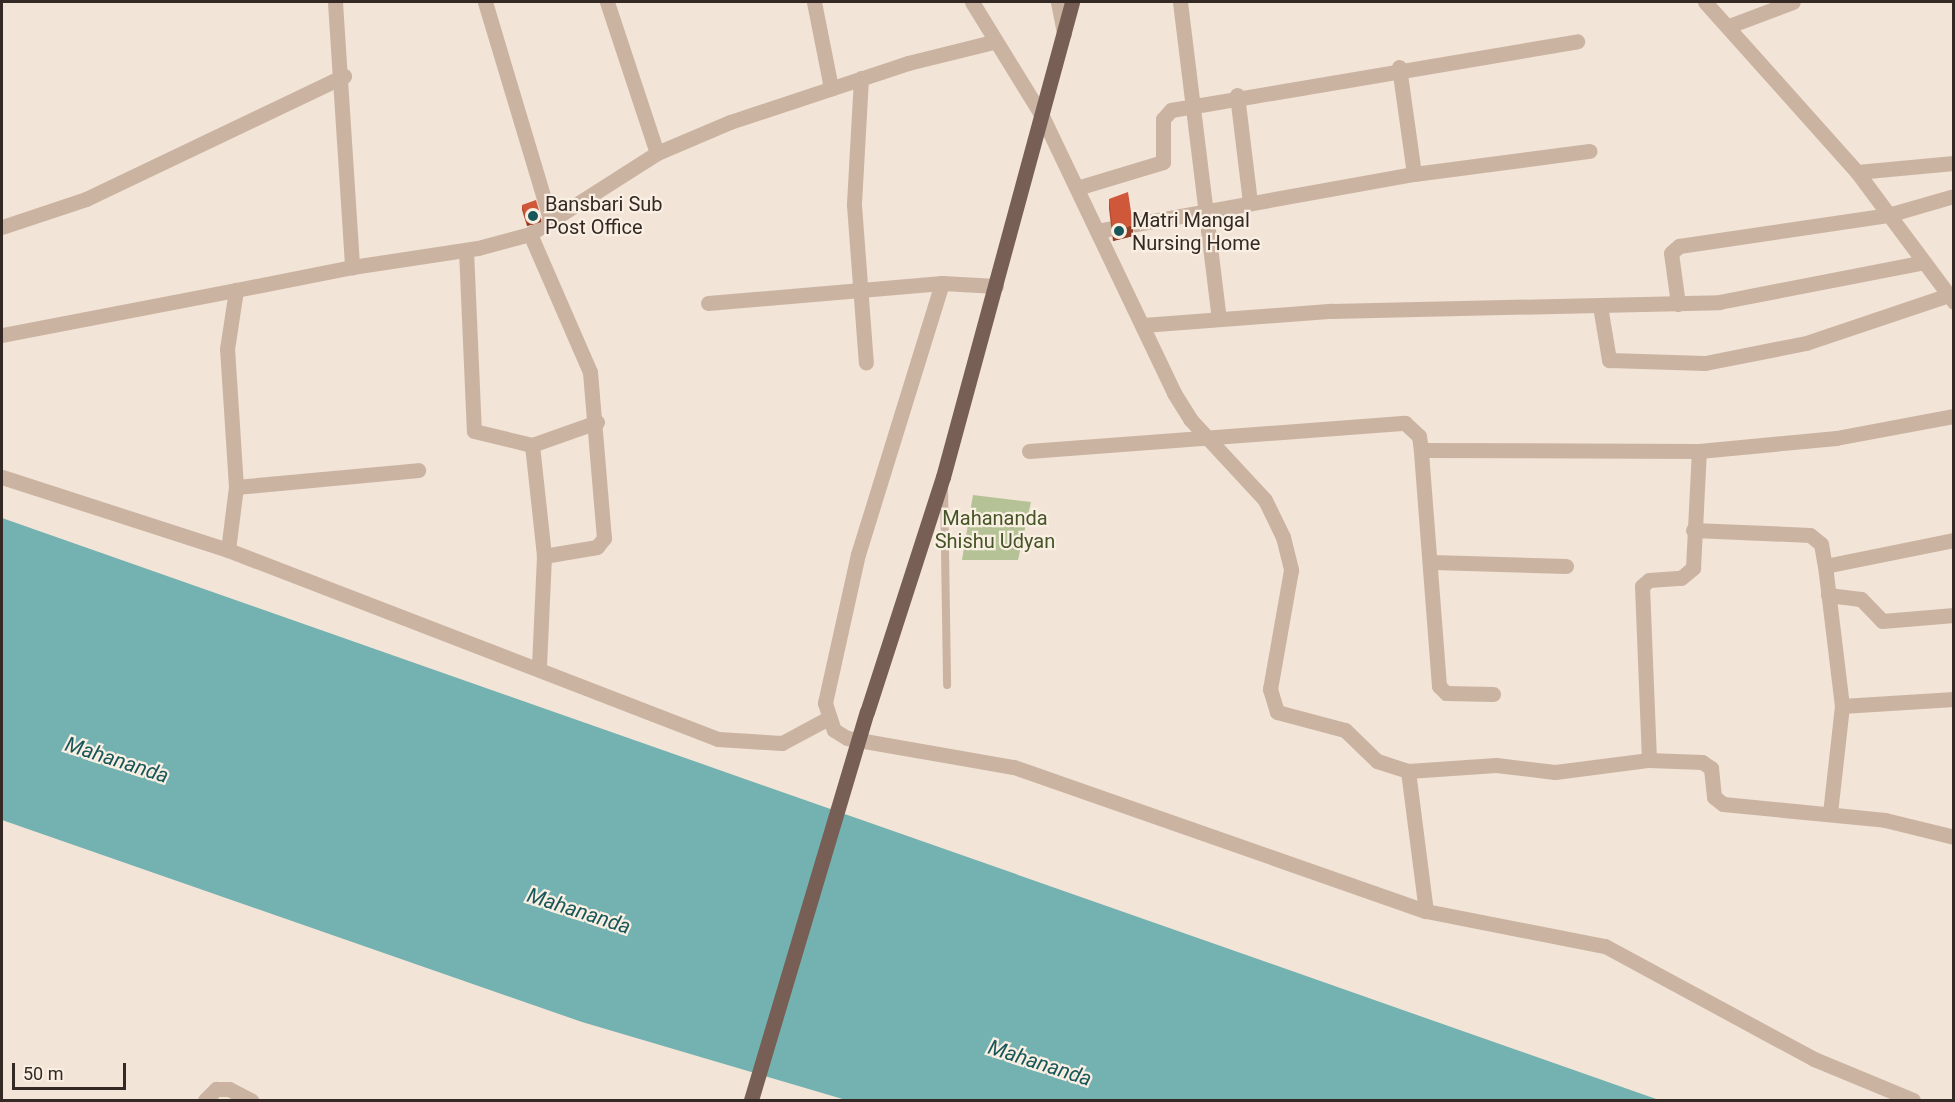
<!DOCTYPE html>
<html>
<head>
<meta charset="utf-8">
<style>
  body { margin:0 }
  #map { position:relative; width:1955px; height:1102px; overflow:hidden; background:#f2e4d7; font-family:Roboto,sans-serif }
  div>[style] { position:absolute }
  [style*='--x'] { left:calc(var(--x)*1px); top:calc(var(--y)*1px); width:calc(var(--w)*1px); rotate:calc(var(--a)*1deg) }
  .green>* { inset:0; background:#b5c296 }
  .water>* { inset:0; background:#74b1b1 }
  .service>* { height:8px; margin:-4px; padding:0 4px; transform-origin:4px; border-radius:4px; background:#cbb3a2 }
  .minor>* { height:15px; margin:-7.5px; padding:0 7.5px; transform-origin:7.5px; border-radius:7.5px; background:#cbb3a2 }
  .primary>* { height:15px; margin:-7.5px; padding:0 7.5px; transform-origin:7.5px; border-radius:7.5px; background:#785f55 }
  .primary-bridge>* { height:15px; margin:-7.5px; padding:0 7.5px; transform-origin:7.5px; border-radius:7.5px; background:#785f55 }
  .wall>* { inset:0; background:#b14c31 }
  .shaded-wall>* { inset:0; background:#903e28 }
  .building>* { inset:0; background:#ce5839 }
  .dots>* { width:16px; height:16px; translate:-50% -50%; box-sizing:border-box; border:3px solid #faefe3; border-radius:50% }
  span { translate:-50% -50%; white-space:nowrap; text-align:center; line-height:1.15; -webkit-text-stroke:4.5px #faefe3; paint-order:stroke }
  .poi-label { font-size:20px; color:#352925 }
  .left { translate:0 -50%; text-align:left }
  .park-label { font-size:20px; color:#465527 }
  .water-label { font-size:21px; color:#185759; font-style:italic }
  .frame { position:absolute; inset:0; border:3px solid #352925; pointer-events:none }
  .scale { position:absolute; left:12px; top:1063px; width:114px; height:27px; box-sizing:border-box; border:3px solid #352925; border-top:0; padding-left:8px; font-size:18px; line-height:21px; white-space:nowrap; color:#352925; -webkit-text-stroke:4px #faefe3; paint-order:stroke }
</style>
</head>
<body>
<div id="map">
  <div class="green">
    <div style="clip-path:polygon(973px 495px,1031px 502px,1018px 560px,962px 560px)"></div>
  </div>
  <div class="water">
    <div style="clip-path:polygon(2px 518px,1659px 1100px,846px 1100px,582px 1022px,2px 820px)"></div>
  </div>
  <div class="service">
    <div style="--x:944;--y:487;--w:198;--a:89.1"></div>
  </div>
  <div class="minor">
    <div style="--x:335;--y:2;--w:266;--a:86.3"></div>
    <div style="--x:352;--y:267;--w:127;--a:-8.6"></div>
    <div style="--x:478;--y:248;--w:54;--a:-15.1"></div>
    <div style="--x:530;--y:234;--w:151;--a:-32.5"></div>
    <div style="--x:657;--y:153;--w:79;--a:-23"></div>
    <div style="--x:730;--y:122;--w:188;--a:-18.3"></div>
    <div style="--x:908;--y:63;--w:88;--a:-13.9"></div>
    <div style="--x:485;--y:2;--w:230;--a:73.3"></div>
    <div style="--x:607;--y:2;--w:159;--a:71.7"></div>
    <div style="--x:814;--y:2;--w:88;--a:78.8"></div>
    <div style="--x:972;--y:2;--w:134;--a:58.4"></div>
    <div style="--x:1042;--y:116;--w:307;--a:64.5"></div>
    <div style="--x:1174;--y:393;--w:31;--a:58"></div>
    <div style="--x:1190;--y:419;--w:110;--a:47.2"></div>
    <div style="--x:1265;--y:500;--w:41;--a:64.1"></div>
    <div style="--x:1283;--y:537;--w:34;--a:76"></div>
    <div style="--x:1291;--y:570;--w:121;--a:100"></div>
    <div style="--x:1270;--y:689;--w:24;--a:73"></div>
    <div style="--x:1277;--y:712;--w:70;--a:14.8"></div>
    <div style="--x:1345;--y:730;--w:45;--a:44.1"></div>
    <div style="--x:1377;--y:761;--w:33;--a:18"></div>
    <div style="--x:1408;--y:771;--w:88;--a:-3.9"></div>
    <div style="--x:1496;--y:765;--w:59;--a:6.8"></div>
    <div style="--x:1555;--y:772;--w:95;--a:-7.3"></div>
    <div style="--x:1649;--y:760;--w:53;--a:2.2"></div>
    <div style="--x:1702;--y:762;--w:11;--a:34"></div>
    <div style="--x:1711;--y:768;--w:29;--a:84"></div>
    <div style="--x:1714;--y:797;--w:11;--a:38"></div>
    <div style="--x:1723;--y:804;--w:163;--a:5.6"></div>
    <div style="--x:1885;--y:820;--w:71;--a:13.8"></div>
    <div style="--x:1058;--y:2;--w:32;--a:79"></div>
    <div style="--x:1180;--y:2;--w:319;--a:83"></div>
    <div style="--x:1705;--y:2;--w:228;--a:48.2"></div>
    <div style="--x:1857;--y:172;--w:162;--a:53.3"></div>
    <div style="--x:1729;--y:26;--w:68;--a:-20.6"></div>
    <div style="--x:1399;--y:67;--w:108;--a:82"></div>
    <div style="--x:861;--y:78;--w:127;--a:93.2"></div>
    <div style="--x:854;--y:205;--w:158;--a:85.7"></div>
    <div style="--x:1237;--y:95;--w:108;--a:83.1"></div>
    <div style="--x:1857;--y:172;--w:97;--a:-5.3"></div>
    <div style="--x:1077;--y:188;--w:90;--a:-16.8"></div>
    <div style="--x:1163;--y:162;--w:43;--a:-90"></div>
    <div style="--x:1163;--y:119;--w:12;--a:-48"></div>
    <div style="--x:1171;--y:110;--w:412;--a:-9.6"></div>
    <div style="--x:2;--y:227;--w:89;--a:-18.4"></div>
    <div style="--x:86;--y:199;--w:286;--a:-25.5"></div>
    <div style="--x:1097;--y:231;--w:322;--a:-10.2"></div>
    <div style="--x:1414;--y:174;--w:177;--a:-7.5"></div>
    <div style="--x:530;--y:234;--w:150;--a:66.5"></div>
    <div style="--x:590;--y:372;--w:167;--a:85.2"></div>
    <div style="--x:604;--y:538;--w:11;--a:128"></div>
    <div style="--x:597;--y:547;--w:54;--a:170.4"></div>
    <div style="--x:466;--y:250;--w:181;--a:87.5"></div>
    <div style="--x:474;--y:431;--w:60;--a:13.6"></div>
    <div style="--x:532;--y:445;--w:69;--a:-19.5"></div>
    <div style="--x:942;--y:283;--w:284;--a:107.2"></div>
    <div style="--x:858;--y:554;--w:153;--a:102.5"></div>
    <div style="--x:825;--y:703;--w:28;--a:72"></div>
    <div style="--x:834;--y:730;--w:15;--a:32"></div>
    <div style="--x:847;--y:738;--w:169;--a:9.9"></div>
    <div style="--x:1014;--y:767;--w:436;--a:19.3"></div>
    <div style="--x:1426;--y:911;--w:182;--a:11.1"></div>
    <div style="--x:1605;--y:946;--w:238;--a:28.4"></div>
    <div style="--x:1814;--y:1059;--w:107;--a:22.5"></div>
    <div style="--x:708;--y:303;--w:235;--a:-4.9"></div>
    <div style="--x:942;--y:283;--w:54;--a:3.2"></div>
    <div style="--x:1678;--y:304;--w:51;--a:-97.8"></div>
    <div style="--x:1671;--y:253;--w:11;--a:-41"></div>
    <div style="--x:1679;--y:246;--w:211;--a:-8.4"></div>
    <div style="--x:1888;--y:215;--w:69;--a:-16.1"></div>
    <div style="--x:1600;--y:306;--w:55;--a:80.5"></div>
    <div style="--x:1609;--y:360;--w:96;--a:1.8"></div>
    <div style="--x:1705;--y:363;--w:103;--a:-11.2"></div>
    <div style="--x:1806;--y:343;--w:151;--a:-18.6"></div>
    <div style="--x:1143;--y:325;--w:189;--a:-4.3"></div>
    <div style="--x:1331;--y:311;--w:388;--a:-1.3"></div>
    <div style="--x:1719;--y:302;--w:209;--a:-11"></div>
    <div style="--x:2;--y:335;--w:238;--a:-10.9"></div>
    <div style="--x:532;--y:445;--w:112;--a:83.8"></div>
    <div style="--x:544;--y:556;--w:111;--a:92.6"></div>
    <div style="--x:1029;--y:451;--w:377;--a:-4.3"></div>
    <div style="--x:1405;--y:423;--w:19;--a:43"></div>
    <div style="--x:1419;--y:436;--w:14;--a:82"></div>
    <div style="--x:2;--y:477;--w:237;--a:17.9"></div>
    <div style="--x:228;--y:550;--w:525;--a:21.09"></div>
    <div style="--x:718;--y:739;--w:64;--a:3.6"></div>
    <div style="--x:782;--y:743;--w:51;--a:-28.1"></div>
    <div style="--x:236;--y:487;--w:183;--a:-5.3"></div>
    <div style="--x:1693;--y:530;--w:117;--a:2.4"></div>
    <div style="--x:1810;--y:535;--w:14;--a:39"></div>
    <div style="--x:1821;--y:544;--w:22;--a:80"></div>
    <div style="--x:228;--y:550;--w:64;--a:-82.8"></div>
    <div style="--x:236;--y:487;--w:138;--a:-93.7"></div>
    <div style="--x:227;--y:349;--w:60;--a:-81.3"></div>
    <div style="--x:236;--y:290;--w:118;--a:-11.2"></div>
    <div style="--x:1432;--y:562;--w:134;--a:1.7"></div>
    <div style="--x:1828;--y:595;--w:33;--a:7"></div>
    <div style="--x:1861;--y:599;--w:30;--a:46"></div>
    <div style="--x:1882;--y:621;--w:72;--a:-4.8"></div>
    <div style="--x:1493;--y:694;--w:47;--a:-178.8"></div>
    <div style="--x:1446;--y:693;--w:10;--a:-135"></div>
    <div style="--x:1439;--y:686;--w:237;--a:-94.4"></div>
    <div style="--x:1421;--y:450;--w:278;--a:0.2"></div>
    <div style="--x:1699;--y:451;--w:138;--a:-5.4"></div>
    <div style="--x:1836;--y:438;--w:120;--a:-10.6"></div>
    <div style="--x:1842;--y:706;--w:112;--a:-3.6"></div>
    <div style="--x:1649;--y:760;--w:174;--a:-92.3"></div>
    <div style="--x:1642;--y:586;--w:9;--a:-41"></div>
    <div style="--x:1649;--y:580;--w:32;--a:-4"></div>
    <div style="--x:1681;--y:578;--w:16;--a:-40"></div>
    <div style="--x:1693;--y:568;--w:117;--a:-87.1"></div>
    <div style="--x:1408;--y:771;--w:141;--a:82.7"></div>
    <div style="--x:1830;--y:813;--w:108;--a:-83.6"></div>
    <div style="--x:1842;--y:706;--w:141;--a:-96.9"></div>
    <div style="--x:1825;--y:566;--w:132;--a:-11.4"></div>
    <div style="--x:205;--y:1100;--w:16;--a:-45"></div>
    <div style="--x:216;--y:1089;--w:13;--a:0"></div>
    <div style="--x:229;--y:1089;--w:25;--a:27"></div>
  </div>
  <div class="primary">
    <div style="--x:867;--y:712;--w:247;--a:-72.1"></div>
    <div style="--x:943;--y:477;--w:492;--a:-74.8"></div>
  </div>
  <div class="primary-bridge">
    <div style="--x:751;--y:1100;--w:405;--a:-73.4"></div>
  </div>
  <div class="wall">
    <div style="clip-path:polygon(1109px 199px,1133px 236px,1113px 241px,1109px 209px)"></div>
    <div style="clip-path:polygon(522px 205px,541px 222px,527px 226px,522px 210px)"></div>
  </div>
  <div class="shaded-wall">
    <div style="clip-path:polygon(541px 217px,541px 222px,527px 226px,527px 221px)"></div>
    <div style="clip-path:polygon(1133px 225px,1133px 236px,1113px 241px,1113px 231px)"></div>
  </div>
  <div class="building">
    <div style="clip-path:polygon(1128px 192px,1133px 225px,1113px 231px,1109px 199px)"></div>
    <div style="clip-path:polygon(536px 200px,541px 217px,527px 221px,522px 205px)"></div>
  </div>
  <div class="dots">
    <div style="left:533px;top:216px;background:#185759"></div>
    <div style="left:1119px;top:231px;background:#185759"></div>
  </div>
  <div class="poi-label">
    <span class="left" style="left:545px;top:216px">Bansbari Sub<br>Post Office</span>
    <span class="left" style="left:1132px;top:232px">Matri Mangal<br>Nursing Home</span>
  </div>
  <div class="park-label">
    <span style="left:995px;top:530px">Mahananda<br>Shishu Udyan</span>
  </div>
  <div class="water-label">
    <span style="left:117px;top:760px;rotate:18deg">Mahananda</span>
    <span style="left:579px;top:911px;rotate:18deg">Mahananda</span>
    <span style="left:1040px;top:1063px;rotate:18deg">Mahananda</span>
  </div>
  <div class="frame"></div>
  <div class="scale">50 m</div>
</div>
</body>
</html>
